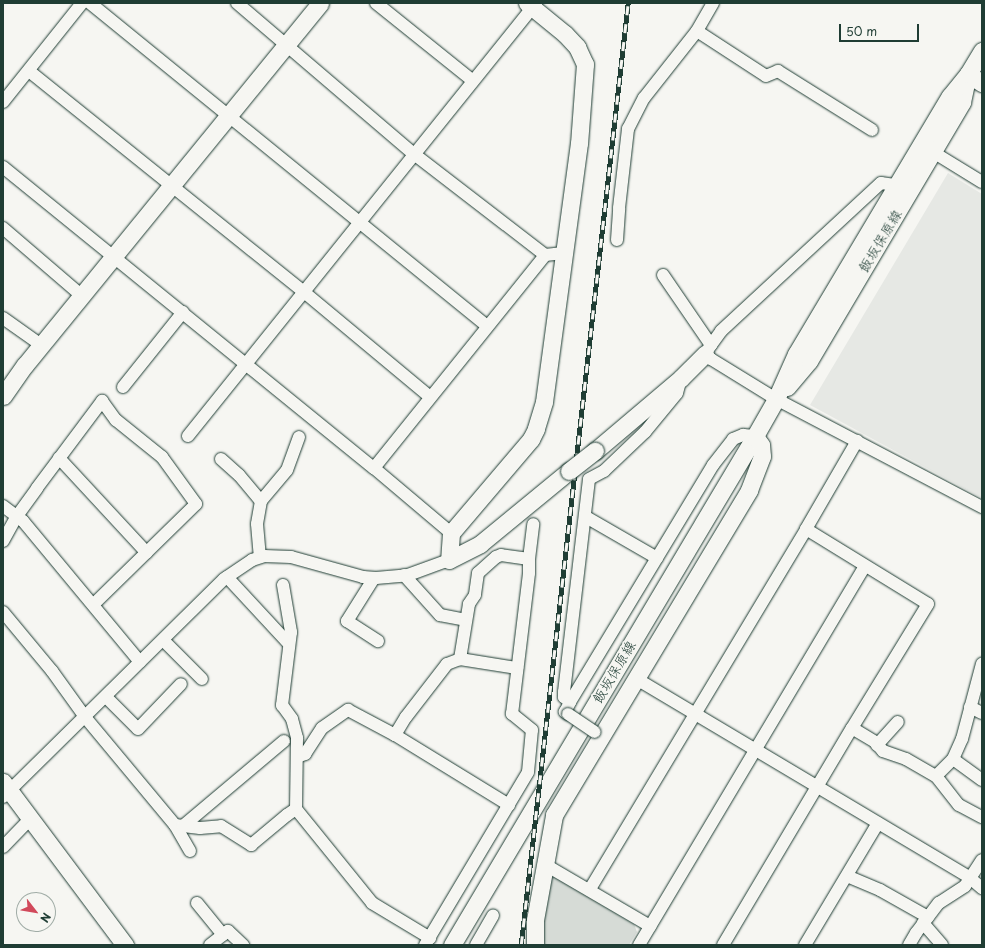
<!DOCTYPE html>
<html>
<head>
<meta charset="utf-8">
<style>
  body { margin:0 }
  #map { position:relative; width:985px; height:948px; overflow:hidden; background:#f6f6f2; font-family:"Playpen Sans","Klee One",sans-serif }
  div>[style] { position:absolute }
  [style*='--x'] { left:calc(var(--x)*1px); top:calc(var(--y)*1px); width:calc(var(--w)*1px); rotate:calc(var(--a)*1deg) }
  .built>* { inset:0; background:#e6e8e4 }
  .green>* { inset:0; background:#d6dbd6 }
  .roads { filter:drop-shadow(0 0 1px #1f3d34) drop-shadow(0 0 1px #1f3d34) }
  .street>* { height:12px; margin:-6px; padding:0 6px; transform-origin:6px; border-radius:6px; background:#f6f6f2 }
  .secondary>* { height:17px; margin:-8.5px; padding:0 8.5px; transform-origin:8.5px; border-radius:8.5px; background:#f6f6f2 }
  .rail>* { height:4.5px; margin-top:-2.25px; transform-origin:0; background:repeating-linear-gradient(90deg,#f6f6f2 0 9px,#1f3d34 0 18px); box-sizing:border-box; border-block:1px solid #1f3d34 }
  .bridges { filter:drop-shadow(0 0 1px #1f3d34) drop-shadow(0 0 1px #1f3d34) }
  .street-bridge>* { height:12px; margin:-6px; padding:0 6px; transform-origin:6px; border-radius:6px; background:#f6f6f2 }
  .secondary-bridge>* { height:17px; margin:-8.5px; padding:0 8.5px; transform-origin:8.5px; border-radius:8.5px; background:#f6f6f2 }
  span { translate:-50% -50%; white-space:nowrap; text-align:center; line-height:1.15; -webkit-text-stroke:3.5px #f6f6f2; paint-order:stroke }
  .street-label { font-size:14px; color:#1f3d34 }
  .frame { position:absolute; inset:0; border:4px solid #1f3d34; pointer-events:none }
  .north { position:absolute; left:16px; top:892px; width:40px; height:40px; box-sizing:border-box; background:#f6f6f2; border:1px solid #a0aca6; border-radius:50%; rotate:121deg; font-size:11px; font-weight:700; line-height:16px; text-align:center; color:#1f3d34 }
  .north::after { content:''; display:block; margin:auto; width:14px; height:18px; background:#d1495b; clip-path:polygon(50% 0,100% 100%,50% 72%,0 100%) }
  .scale { position:absolute; left:839px; top:24px; width:80px; height:18px; box-sizing:border-box; border:2px solid #1f3d34; border-top:0; padding-left:5px; font-size:12px; line-height:14px; white-space:nowrap; color:#1f3d34; -webkit-text-stroke:3px #f6f6f2; paint-order:stroke }
</style>
</head>
<body>
<div id="map">
  <div class="built">
    <div style="clip-path:polygon(948px 173px,982px 194px,982px 498px,810px 405px)"></div>
  </div>
  <div class="green">
    <div style="clip-path:polygon(553px 875px,634px 924px,637px 932px,629px 945px,540px 945px,548px 878px)"></div>
  </div>
  <div class="roads">
    <div class="street">
      <div style="--x:90;--y:3;--w:512;--a:39.13"></div>
      <div style="--x:237;--y:3;--w:233;--a:40.5"></div>
      <div style="--x:414;--y:154;--w:165;--a:37.6"></div>
      <div style="--x:376;--y:3;--w:124;--a:38.8"></div>
      <div style="--x:713;--y:3;--w:32;--a:120"></div>
      <div style="--x:697;--y:31;--w:82;--a:33.1"></div>
      <div style="--x:766;--y:76;--w:13;--a:-23"></div>
      <div style="--x:778;--y:71;--w:111;--a:32.1"></div>
      <div style="--x:29;--y:71;--w:353;--a:38.8"></div>
      <div style="--x:304;--y:292;--w:164;--a:39.8"></div>
      <div style="--x:3;--y:102;--w:127;--a:-51.4"></div>
      <div style="--x:933;--y:152;--w:57;--a:31.5"></div>
      <div style="--x:3;--y:167;--w:478;--a:39.1"></div>
      <div style="--x:374;--y:468;--w:101;--a:40.2"></div>
      <div style="--x:3;--y:228;--w:103;--a:40.7"></div>
      <div style="--x:617;--y:240;--w:32;--a:-86"></div>
      <div style="--x:619;--y:208;--w:80;--a:-83.5"></div>
      <div style="--x:628;--y:129;--w:35;--a:-63"></div>
      <div style="--x:644;--y:98;--w:85;--a:-51.7"></div>
      <div style="--x:663;--y:275;--w:85;--a:55.6"></div>
      <div style="--x:711;--y:345;--w:11;--a:124"></div>
      <div style="--x:705;--y:354;--w:8;--a:40"></div>
      <div style="--x:711;--y:359;--w:76;--a:31.6"></div>
      <div style="--x:776;--y:399;--w:233;--a:27.7"></div>
      <div style="--x:3;--y:318;--w:47;--a:35.4"></div>
      <div style="--x:711;--y:345;--w:17;--a:-54"></div>
      <div style="--x:721;--y:331;--w:218;--a:-42.8"></div>
      <div style="--x:881;--y:183;--w:15;--a:8"></div>
      <div style="--x:123;--y:387;--w:96;--a:-51.3"></div>
      <div style="--x:188;--y:436;--w:556;--a:-51.21"></div>
      <div style="--x:59;--y:458;--w:129;--a:47.2"></div>
      <div style="--x:221;--y:459;--w:24;--a:42"></div>
      <div style="--x:239;--y:475;--w:34;--a:50"></div>
      <div style="--x:261;--y:501;--w:23;--a:100"></div>
      <div style="--x:257;--y:524;--w:33;--a:85"></div>
      <div style="--x:374;--y:468;--w:273;--a:-51.2"></div>
      <div style="--x:545;--y:255;--w:19;--a:-6"></div>
      <div style="--x:261;--y:501;--w:40;--a:-50"></div>
      <div style="--x:287;--y:470;--w:35;--a:-70"></div>
      <div style="--x:3;--y:506;--w:25;--a:37"></div>
      <div style="--x:23;--y:521;--w:183;--a:50.3"></div>
      <div style="--x:586;--y:517;--w:82;--a:30"></div>
      <div style="--x:806;--y:529;--w:143;--a:31.6"></div>
      <div style="--x:928;--y:604;--w:145;--a:121.5"></div>
      <div style="--x:852;--y:728;--w:27;--a:31"></div>
      <div style="--x:875;--y:742;--w:12;--a:48"></div>
      <div style="--x:883;--y:751;--w:24;--a:19"></div>
      <div style="--x:906;--y:759;--w:34;--a:30"></div>
      <div style="--x:936;--y:776;--w:37;--a:52"></div>
      <div style="--x:959;--y:805;--w:26;--a:28"></div>
      <div style="--x:3;--y:541;--w:29;--a:-61"></div>
      <div style="--x:17;--y:516;--w:34;--a:-54"></div>
      <div style="--x:37;--y:488;--w:109;--a:-53.2"></div>
      <div style="--x:102;--y:401;--w:24;--a:54"></div>
      <div style="--x:116;--y:420;--w:59;--a:38.8"></div>
      <div style="--x:162;--y:457;--w:58;--a:54.1"></div>
      <div style="--x:196;--y:504;--w:144;--a:135.6"></div>
      <div style="--x:529;--y:559;--w:35;--a:-83"></div>
      <div style="--x:404;--y:575;--w:54;--a:48"></div>
      <div style="--x:440;--y:615;--w:26;--a:11"></div>
      <div style="--x:227;--y:577;--w:91;--a:47.2"></div>
      <div style="--x:374;--y:578;--w:51;--a:122.1"></div>
      <div style="--x:347;--y:621;--w:37;--a:33"></div>
      <div style="--x:283;--y:585;--w:48;--a:80.3"></div>
      <div style="--x:291;--y:632;--w:74;--a:97"></div>
      <div style="--x:282;--y:705;--w:17;--a:54"></div>
      <div style="--x:292;--y:719;--w:20;--a:75"></div>
      <div style="--x:297;--y:738;--w:71;--a:90.8"></div>
      <div style="--x:296;--y:809;--w:121;--a:51"></div>
      <div style="--x:372;--y:903;--w:68;--a:31.1"></div>
      <div style="--x:3;--y:612;--w:77;--a:50.3"></div>
      <div style="--x:52;--y:671;--w:57;--a:54.3"></div>
      <div style="--x:85;--y:717;--w:141;--a:50.2"></div>
      <div style="--x:175;--y:825;--w:25;--a:7"></div>
      <div style="--x:200;--y:828;--w:21;--a:-5"></div>
      <div style="--x:221;--y:826;--w:36;--a:32"></div>
      <div style="--x:251;--y:845;--w:47;--a:-39.8"></div>
      <div style="--x:287;--y:815;--w:11;--a:-34"></div>
      <div style="--x:163;--y:640;--w:55;--a:45"></div>
      <div style="--x:635;--y:678;--w:390;--a:30.8"></div>
      <div style="--x:970;--y:878;--w:16;--a:40"></div>
      <div style="--x:106;--y:697;--w:45;--a:45"></div>
      <div style="--x:138;--y:729;--w:62;--a:-46.3"></div>
      <div style="--x:570;--y:702;--w:277;--a:-58.9"></div>
      <div style="--x:713;--y:465;--w:33;--a:-52"></div>
      <div style="--x:733;--y:439;--w:11;--a:-22"></div>
      <div style="--x:743;--y:435;--w:12;--a:5"></div>
      <div style="--x:970;--y:707;--w:13;--a:27"></div>
      <div style="--x:568;--y:714;--w:4;--a:-146"></div>
      <div style="--x:565;--y:712;--w:11;--a:-63"></div>
      <div style="--x:570;--y:702;--w:8;--a:-140"></div>
      <div style="--x:564;--y:697;--w:5;--a:-90"></div>
      <div style="--x:564;--y:692;--w:214;--a:-83.3"></div>
      <div style="--x:589;--y:479;--w:17;--a:-28"></div>
      <div style="--x:604;--y:471;--w:57;--a:-43.6"></div>
      <div style="--x:645;--y:432;--w:50;--a:-50.6"></div>
      <div style="--x:677;--y:393;--w:16;--a:-75"></div>
      <div style="--x:395;--y:735;--w:21;--a:-59"></div>
      <div style="--x:406;--y:717;--w:67;--a:-52.3"></div>
      <div style="--x:447;--y:664;--w:14;--a:-21"></div>
      <div style="--x:460;--y:659;--w:58;--a:9"></div>
      <div style="--x:877;--y:745;--w:31;--a:-48"></div>
      <div style="--x:297;--y:757;--w:9;--a:-21"></div>
      <div style="--x:305;--y:754;--w:31;--a:-57"></div>
      <div style="--x:322;--y:728;--w:32;--a:-35"></div>
      <div style="--x:348;--y:710;--w:53;--a:28"></div>
      <div style="--x:395;--y:735;--w:134;--a:31.6"></div>
      <div style="--x:953;--y:759;--w:36;--a:36"></div>
      <div style="--x:936;--y:776;--w:24;--a:-45"></div>
      <div style="--x:953;--y:759;--w:22;--a:-66"></div>
      <div style="--x:962;--y:739;--w:78;--a:-75.1"></div>
      <div style="--x:3;--y:797;--w:310;--a:-44.6"></div>
      <div style="--x:224;--y:579;--w:34;--a:-34"></div>
      <div style="--x:252;--y:560;--w:13;--a:-18"></div>
      <div style="--x:264;--y:556;--w:27;--a:2"></div>
      <div style="--x:291;--y:557;--w:75;--a:15.5"></div>
      <div style="--x:363;--y:577;--w:13;--a:4"></div>
      <div style="--x:376;--y:578;--w:32;--a:-5"></div>
      <div style="--x:408;--y:575;--w:44;--a:-20.1"></div>
      <div style="--x:175;--y:825;--w:30;--a:60"></div>
      <div style="--x:183;--y:826;--w:132;--a:-40.1"></div>
      <div style="--x:3;--y:847;--w:40;--a:-46"></div>
      <div style="--x:544;--y:864;--w:123;--a:30.3"></div>
      <div style="--x:847;--y:876;--w:36;--a:23"></div>
      <div style="--x:880;--y:890;--w:55;--a:29.4"></div>
      <div style="--x:590;--y:889;--w:420;--a:-59"></div>
      <div style="--x:806;--y:529;--w:102;--a:-59.9"></div>
      <div style="--x:197;--y:903;--w:41;--a:50.9"></div>
      <div style="--x:923;--y:923;--w:29;--a:49"></div>
      <div style="--x:210;--y:945;--w:23;--a:-38"></div>
      <div style="--x:228;--y:931;--w:21;--a:43"></div>
      <div style="--x:425;--y:945;--w:201;--a:-59.2"></div>
      <div style="--x:528;--y:772;--w:42;--a:-84.6"></div>
      <div style="--x:532;--y:730;--w:26;--a:-141"></div>
      <div style="--x:512;--y:714;--w:142;--a:-83.1"></div>
      <div style="--x:529;--y:573;--w:14;--a:-90"></div>
      <div style="--x:529;--y:559;--w:28;--a:-172"></div>
      <div style="--x:501;--y:555;--w:5;--a:158"></div>
      <div style="--x:496;--y:557;--w:24;--a:138"></div>
      <div style="--x:478;--y:573;--w:22;--a:98"></div>
      <div style="--x:475;--y:595;--w:11;--a:124"></div>
      <div style="--x:469;--y:604;--w:56;--a:99.3"></div>
      <div style="--x:476;--y:945;--w:34;--a:-60"></div>
      <div style="--x:639;--y:945;--w:441;--a:-59.2"></div>
      <div style="--x:723;--y:945;--w:252;--a:-59.3"></div>
      <div style="--x:805;--y:945;--w:142;--a:-59.1"></div>
      <div style="--x:909;--y:945;--w:14;--a:-60"></div>
      <div style="--x:916;--y:933;--w:38;--a:-53"></div>
      <div style="--x:939;--y:903;--w:31;--a:-33"></div>
      <div style="--x:965;--y:886;--w:31;--a:-57"></div>
    </div>
    <div class="secondary">
      <div style="--x:527;--y:3;--w:49;--a:39.2"></div>
      <div style="--x:565;--y:34;--w:18;--a:47"></div>
      <div style="--x:577;--y:47;--w:19;--a:65"></div>
      <div style="--x:585;--y:64;--w:79;--a:94.3"></div>
      <div style="--x:579;--y:143;--w:261;--a:97.7"></div>
      <div style="--x:544;--y:402;--w:28;--a:107"></div>
      <div style="--x:536;--y:429;--w:11;--a:117"></div>
      <div style="--x:531;--y:439;--w:123;--a:130.4"></div>
      <div style="--x:451;--y:533;--w:27;--a:94"></div>
      <div style="--x:449;--y:560;--w:35;--a:-27"></div>
      <div style="--x:480;--y:544;--w:115;--a:-39.4"></div>
      <div style="--x:968;--y:74;--w:17;--a:33"></div>
      <div style="--x:787;--y:387;--w:34;--a:-50"></div>
      <div style="--x:809;--y:361;--w:301;--a:-59.4"></div>
      <div style="--x:962;--y:102;--w:25;--a:-78"></div>
      <div style="--x:3;--y:396;--w:38;--a:-55"></div>
      <div style="--x:25;--y:365;--w:467;--a:-50.8"></div>
      <div style="--x:595;--y:451;--w:113;--a:-40.3"></div>
      <div style="--x:681;--y:378;--w:34;--a:-45"></div>
      <div style="--x:3;--y:782;--w:204;--a:53.2"></div>
      <div style="--x:452;--y:945;--w:592;--a:-59.24"></div>
      <div style="--x:755;--y:436;--w:43;--a:-60.4"></div>
      <div style="--x:776;--y:399;--w:49;--a:-66"></div>
      <div style="--x:796;--y:354;--w:300;--a:-59.2"></div>
      <div style="--x:950;--y:96;--w:28;--a:-51"></div>
      <div style="--x:968;--y:74;--w:27;--a:-59"></div>
      <div style="--x:535;--y:945;--w:25;--a:-90"></div>
      <div style="--x:535;--y:920;--w:107;--a:-79.7"></div>
      <div style="--x:554;--y:815;--w:379;--a:-59"></div>
      <div style="--x:749;--y:490;--w:36;--a:-69"></div>
      <div style="--x:762;--y:456;--w:11;--a:-95"></div>
      <div style="--x:761;--y:445;--w:11;--a:-124"></div>
    </div>
  </div>
  <div class="rail">
    <div style="--x:521;--y:945;--w:948;--a:-83.52"></div>
  </div>
  <div class="bridges">
    <div class="street-bridge">
      <div style="--x:568;--y:714;--w:32;--a:34"></div>
    </div>
    <div class="secondary-bridge">
      <div style="--x:569;--y:471;--w:33;--a:-38"></div>
    </div>
  </div>
  <div class="street-label">
    <span style="left:880px;top:241px;rotate:-59deg">飯坂保原線</span>
    <span style="left:614px;top:672px;rotate:-59deg">飯坂保原線</span>
  </div>
  <div class="frame"></div>
  <div class="north">N</div>
  <div class="scale">50 m</div>
</div>
</body>
</html>
